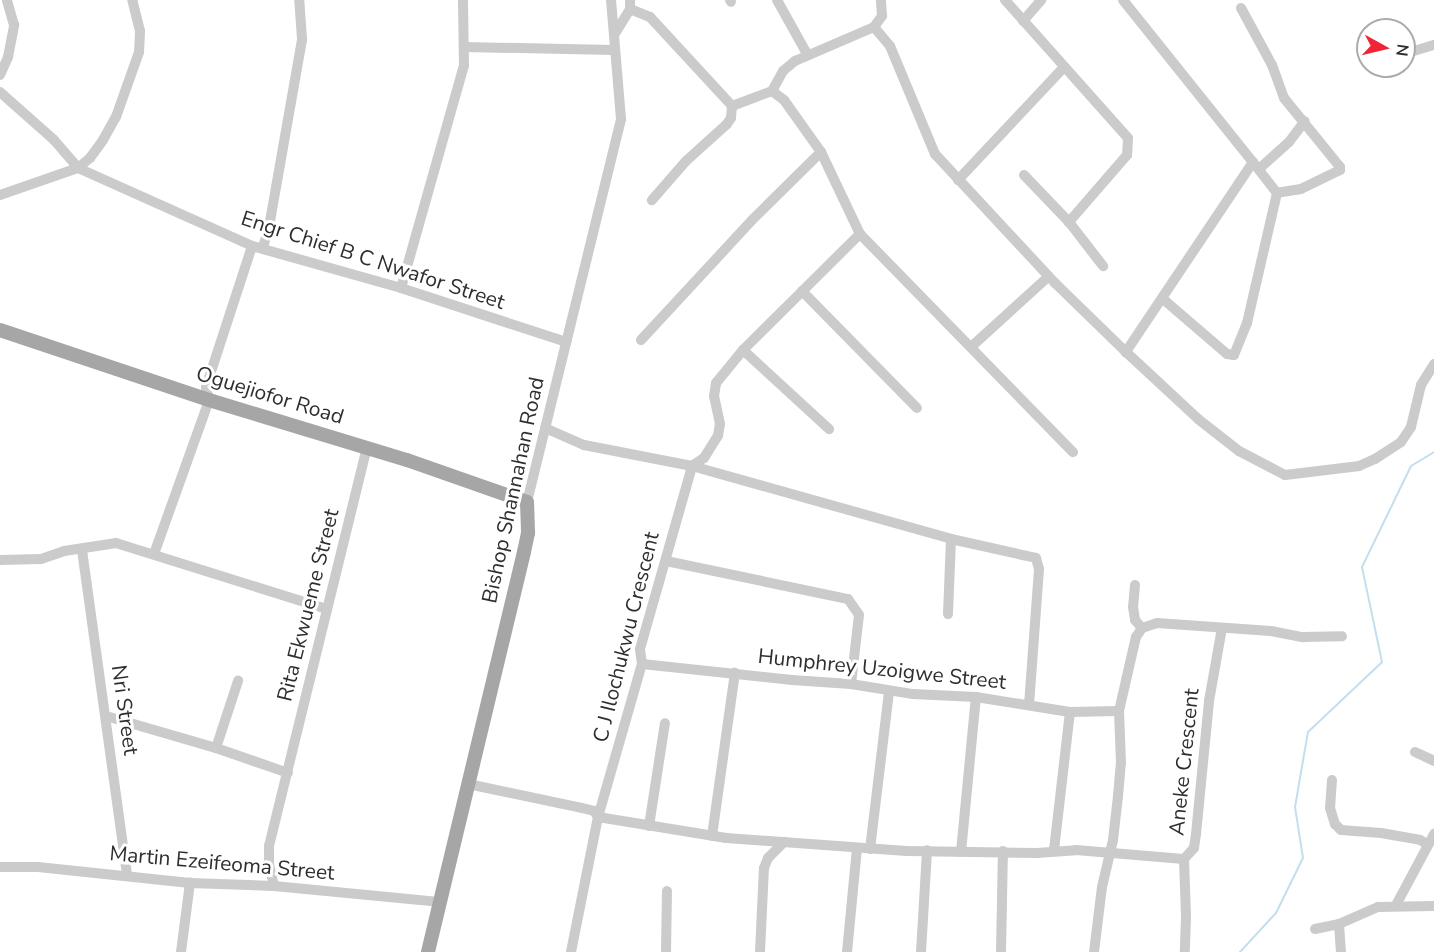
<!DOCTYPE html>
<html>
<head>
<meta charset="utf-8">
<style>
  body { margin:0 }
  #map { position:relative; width:1434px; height:952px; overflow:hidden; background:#fff; font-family:"Nunito Sans",sans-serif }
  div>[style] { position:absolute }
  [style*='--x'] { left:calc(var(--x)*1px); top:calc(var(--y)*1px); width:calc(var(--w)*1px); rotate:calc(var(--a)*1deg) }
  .stream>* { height:2px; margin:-1px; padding:0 1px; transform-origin:1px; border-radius:1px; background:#c5deed }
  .minor>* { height:10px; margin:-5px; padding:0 5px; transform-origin:5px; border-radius:5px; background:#cbcbcb }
  .major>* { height:14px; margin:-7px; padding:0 7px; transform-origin:7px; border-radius:7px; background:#a6a6a6 }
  span { translate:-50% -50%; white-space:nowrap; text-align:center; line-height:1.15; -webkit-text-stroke:6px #fff; paint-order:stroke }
  .street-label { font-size:21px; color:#2e2e2e }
  .north { position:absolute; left:1356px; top:18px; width:60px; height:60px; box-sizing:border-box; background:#fff; border:2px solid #ababab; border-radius:50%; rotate:98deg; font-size:16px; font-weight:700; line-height:24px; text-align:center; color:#2e2e2e }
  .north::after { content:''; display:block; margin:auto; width:21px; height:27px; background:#f02436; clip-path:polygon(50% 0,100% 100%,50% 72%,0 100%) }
</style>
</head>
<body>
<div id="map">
  <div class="stream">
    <div style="--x:1240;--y:952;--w:53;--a:-47.3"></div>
    <div style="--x:1276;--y:913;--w:61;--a:-63.9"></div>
    <div style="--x:1303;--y:858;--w:52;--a:-98.9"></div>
    <div style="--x:1295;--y:807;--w:76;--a:-80.2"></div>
    <div style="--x:1308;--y:732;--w:102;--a:-43.4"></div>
    <div style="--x:1382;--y:662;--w:97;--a:-101.9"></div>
    <div style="--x:1362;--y:567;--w:112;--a:-64.1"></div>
    <div style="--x:1411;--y:466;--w:27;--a:-31"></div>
  </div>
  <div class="minor">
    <div style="--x:730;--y:0;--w:2;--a:63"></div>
    <div style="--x:777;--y:0;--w:62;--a:60.9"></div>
    <div style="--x:1005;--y:0;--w:185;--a:48.3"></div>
    <div style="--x:1128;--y:138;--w:17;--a:93"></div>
    <div style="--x:1127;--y:155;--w:89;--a:130.9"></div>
    <div style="--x:1123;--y:0;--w:208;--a:51.3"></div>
    <div style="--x:1253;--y:162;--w:229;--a:123.8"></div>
    <div style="--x:1241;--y:8;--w:65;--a:61.5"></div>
    <div style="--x:1272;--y:65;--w:35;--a:70"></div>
    <div style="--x:1284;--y:98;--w:89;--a:50.9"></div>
    <div style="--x:1340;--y:167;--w:3;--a:90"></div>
    <div style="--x:1340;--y:170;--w:43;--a:154"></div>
    <div style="--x:1301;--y:189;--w:24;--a:171"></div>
    <div style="--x:630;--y:9;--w:22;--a:22"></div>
    <div style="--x:650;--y:17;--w:121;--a:47.3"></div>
    <div style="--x:732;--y:106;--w:12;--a:95"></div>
    <div style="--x:731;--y:118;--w:7;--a:124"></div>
    <div style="--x:727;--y:124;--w:55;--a:137.9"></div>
    <div style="--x:686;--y:161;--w:52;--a:131.1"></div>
    <div style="--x:1023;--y:21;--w:28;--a:-49"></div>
    <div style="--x:874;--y:27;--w:25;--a:50"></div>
    <div style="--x:890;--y:46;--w:117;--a:67.4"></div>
    <div style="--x:935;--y:154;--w:176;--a:47.1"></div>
    <div style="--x:1055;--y:283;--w:99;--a:44.2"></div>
    <div style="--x:1126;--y:352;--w:98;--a:42.9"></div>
    <div style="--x:1198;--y:419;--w:52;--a:38"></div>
    <div style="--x:1239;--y:451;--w:52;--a:27.6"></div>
    <div style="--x:1285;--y:475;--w:75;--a:-6.9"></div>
    <div style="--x:1359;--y:466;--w:17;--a:-24"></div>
    <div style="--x:1375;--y:459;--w:31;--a:-33"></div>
    <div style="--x:1401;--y:442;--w:18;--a:-56"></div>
    <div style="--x:1411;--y:427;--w:43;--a:-76.6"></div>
    <div style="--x:1421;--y:385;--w:25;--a:-58"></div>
    <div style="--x:614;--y:35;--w:31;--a:-58"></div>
    <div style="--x:630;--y:9;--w:9;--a:-90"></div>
    <div style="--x:464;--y:47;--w:150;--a:1.1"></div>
    <div style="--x:1404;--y:54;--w:31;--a:-17"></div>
    <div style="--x:0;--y:75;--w:20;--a:-66"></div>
    <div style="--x:8;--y:57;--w:33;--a:-79"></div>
    <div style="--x:14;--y:25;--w:26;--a:-106"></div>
    <div style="--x:772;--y:91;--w:15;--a:37"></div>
    <div style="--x:784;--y:100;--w:64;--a:54.6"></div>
    <div style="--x:821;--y:152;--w:91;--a:64.6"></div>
    <div style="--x:860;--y:234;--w:305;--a:45.7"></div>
    <div style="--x:0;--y:92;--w:72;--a:41.6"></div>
    <div style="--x:54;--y:140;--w:37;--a:49"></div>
    <div style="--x:78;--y:168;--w:191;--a:24.1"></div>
    <div style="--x:252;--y:246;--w:155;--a:15.7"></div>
    <div style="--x:401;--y:288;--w:174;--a:18.1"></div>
    <div style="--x:732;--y:106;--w:43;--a:-20.6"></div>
    <div style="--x:772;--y:91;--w:23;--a:-61"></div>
    <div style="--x:783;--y:71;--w:16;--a:-40"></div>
    <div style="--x:795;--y:61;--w:86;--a:-23.3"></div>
    <div style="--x:874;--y:27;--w:14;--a:-54"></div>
    <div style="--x:882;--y:16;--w:16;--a:-94"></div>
    <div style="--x:1259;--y:169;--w:40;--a:-42"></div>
    <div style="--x:1289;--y:142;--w:26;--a:-53"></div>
    <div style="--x:1024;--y:175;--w:65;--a:46.2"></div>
    <div style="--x:1069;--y:222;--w:56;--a:52.3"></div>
    <div style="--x:958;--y:180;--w:155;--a:-46.8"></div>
    <div style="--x:0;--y:195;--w:83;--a:-19.1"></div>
    <div style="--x:78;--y:168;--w:16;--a:-40"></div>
    <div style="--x:90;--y:158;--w:22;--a:-54"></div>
    <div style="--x:103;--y:140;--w:26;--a:-61"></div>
    <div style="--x:116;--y:117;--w:69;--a:-70.5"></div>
    <div style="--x:139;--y:52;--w:21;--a:-87"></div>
    <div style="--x:140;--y:31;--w:32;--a:-104"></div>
    <div style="--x:263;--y:247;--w:21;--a:-73"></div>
    <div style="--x:269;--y:227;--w:191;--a:-80"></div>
    <div style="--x:302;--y:39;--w:39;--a:-94"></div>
    <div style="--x:401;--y:288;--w:231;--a:-74.2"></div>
    <div style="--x:464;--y:66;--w:66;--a:-90.9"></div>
    <div style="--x:802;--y:291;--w:164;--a:45.5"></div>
    <div style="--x:1163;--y:299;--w:84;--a:40.7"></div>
    <div style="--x:1227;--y:354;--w:7;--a:8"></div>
    <div style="--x:1234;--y:355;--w:35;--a:-68"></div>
    <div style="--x:1247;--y:323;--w:133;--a:-77"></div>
    <div style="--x:1277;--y:193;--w:39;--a:-128"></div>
    <div style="--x:641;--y:340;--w:163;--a:-47.2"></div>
    <div style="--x:752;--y:220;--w:97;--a:-44.6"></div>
    <div style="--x:971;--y:347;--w:105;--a:-42.3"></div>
    <div style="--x:743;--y:350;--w:117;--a:42.6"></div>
    <div style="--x:545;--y:428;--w:43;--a:23.6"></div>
    <div style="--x:584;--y:445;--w:110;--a:11"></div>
    <div style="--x:692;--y:466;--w:269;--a:15.7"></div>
    <div style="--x:951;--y:539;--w:87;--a:12.6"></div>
    <div style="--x:1036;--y:558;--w:11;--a:75"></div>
    <div style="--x:1039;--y:569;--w:136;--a:94.2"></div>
    <div style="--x:692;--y:466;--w:14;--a:-34"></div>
    <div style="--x:704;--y:458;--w:26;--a:-58"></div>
    <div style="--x:718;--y:436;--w:12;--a:-81"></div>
    <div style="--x:720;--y:424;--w:29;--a:-102"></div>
    <div style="--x:714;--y:396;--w:13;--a:-81"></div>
    <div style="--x:716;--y:383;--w:43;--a:-50.7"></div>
    <div style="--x:743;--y:350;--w:165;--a:-44.8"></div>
    <div style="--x:527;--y:502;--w:394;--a:-76.2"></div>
    <div style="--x:621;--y:119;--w:119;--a:-94.8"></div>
    <div style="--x:82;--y:550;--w:329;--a:82.1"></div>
    <div style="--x:154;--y:554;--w:164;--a:-70.3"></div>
    <div style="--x:209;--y:400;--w:13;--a:-103"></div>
    <div style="--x:206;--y:387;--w:148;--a:-71.9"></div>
    <div style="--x:0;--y:560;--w:41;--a:-1.4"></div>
    <div style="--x:41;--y:559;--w:24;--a:-19"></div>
    <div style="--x:64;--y:551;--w:53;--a:-8.7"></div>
    <div style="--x:116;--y:543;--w:220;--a:17.4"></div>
    <div style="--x:666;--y:561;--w:186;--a:11.8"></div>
    <div style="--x:848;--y:599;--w:19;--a:55"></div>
    <div style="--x:859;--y:615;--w:69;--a:96.6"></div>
    <div style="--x:1135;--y:585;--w:22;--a:95"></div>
    <div style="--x:1133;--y:607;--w:13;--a:81"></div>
    <div style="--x:1135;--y:620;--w:11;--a:49"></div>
    <div style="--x:948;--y:614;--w:75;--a:-87.7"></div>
    <div style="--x:642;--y:664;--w:151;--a:6.1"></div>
    <div style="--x:792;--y:680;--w:59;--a:3.9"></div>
    <div style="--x:851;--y:684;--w:63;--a:9.2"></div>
    <div style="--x:913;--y:694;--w:63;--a:2.7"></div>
    <div style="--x:976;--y:697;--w:95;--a:9.1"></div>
    <div style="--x:1070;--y:712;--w:49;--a:-1.2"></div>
    <div style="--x:106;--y:716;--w:115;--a:16.2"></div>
    <div style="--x:216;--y:748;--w:76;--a:19.1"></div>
    <div style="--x:216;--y:748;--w:71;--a:-71.8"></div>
    <div style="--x:1415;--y:752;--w:21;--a:25"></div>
    <div style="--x:1332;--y:780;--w:28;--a:94"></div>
    <div style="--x:1330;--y:808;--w:17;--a:73"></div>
    <div style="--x:1335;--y:824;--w:8;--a:45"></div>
    <div style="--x:1341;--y:830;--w:40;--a:4.3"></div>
    <div style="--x:1381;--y:833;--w:40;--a:10"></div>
    <div style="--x:1420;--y:840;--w:8;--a:30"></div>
    <div style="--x:468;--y:784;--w:116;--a:11.9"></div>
    <div style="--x:582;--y:808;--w:12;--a:14"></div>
    <div style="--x:594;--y:811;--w:7;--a:56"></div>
    <div style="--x:598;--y:817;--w:130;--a:9.3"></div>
    <div style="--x:726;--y:838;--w:181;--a:4.1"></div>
    <div style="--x:907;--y:851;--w:130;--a:0.9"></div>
    <div style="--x:1037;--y:853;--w:39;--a:-4"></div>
    <div style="--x:1076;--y:850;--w:108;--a:4.8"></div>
    <div style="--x:649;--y:826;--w:104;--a:-81.2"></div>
    <div style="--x:712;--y:836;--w:165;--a:-82"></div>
    <div style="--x:870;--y:849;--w:159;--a:-83.1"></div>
    <div style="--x:1054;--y:850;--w:139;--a:-83.4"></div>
    <div style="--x:961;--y:852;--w:156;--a:-84.5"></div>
    <div style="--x:1184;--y:859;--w:15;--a:-48"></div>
    <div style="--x:1194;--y:848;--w:14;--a:-82"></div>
    <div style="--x:1196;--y:834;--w:134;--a:-84.4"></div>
    <div style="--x:1209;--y:701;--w:74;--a:-79.9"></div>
    <div style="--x:1184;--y:859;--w:58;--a:88"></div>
    <div style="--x:1186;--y:917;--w:35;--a:92"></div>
    <div style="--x:0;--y:867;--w:38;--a:0"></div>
    <div style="--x:38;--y:867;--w:153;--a:6"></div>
    <div style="--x:190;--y:883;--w:84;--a:2"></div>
    <div style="--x:274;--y:886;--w:168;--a:5.5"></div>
    <div style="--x:274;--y:886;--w:23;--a:-103"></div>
    <div style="--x:269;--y:864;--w:18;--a:-90"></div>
    <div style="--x:269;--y:846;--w:411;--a:-76.2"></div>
    <div style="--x:1396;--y:905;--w:81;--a:-61.8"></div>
    <div style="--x:1339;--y:924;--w:28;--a:86"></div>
    <div style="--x:1315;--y:929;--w:25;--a:-12"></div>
    <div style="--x:1339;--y:924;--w:43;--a:-23.6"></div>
    <div style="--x:1378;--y:907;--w:56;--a:-1"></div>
    <div style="--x:181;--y:952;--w:70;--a:-82.6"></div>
    <div style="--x:571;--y:952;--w:138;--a:-78.7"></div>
    <div style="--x:598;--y:817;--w:159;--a:-74"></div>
    <div style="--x:642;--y:664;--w:15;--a:-98"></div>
    <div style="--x:640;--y:649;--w:190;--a:-74.1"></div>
    <div style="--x:666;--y:952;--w:61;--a:-89.1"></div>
    <div style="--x:760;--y:952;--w:84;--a:-87.3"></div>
    <div style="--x:764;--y:868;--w:11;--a:-68"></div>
    <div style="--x:768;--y:858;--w:23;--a:-45"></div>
    <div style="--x:847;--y:952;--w:104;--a:-84.5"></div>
    <div style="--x:921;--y:952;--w:102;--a:-86.6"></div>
    <div style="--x:1001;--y:952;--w:101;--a:-88.9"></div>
    <div style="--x:1094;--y:952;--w:65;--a:-83"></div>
    <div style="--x:1102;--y:887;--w:48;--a:-76.8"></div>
    <div style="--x:1113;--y:840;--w:44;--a:-83.5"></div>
    <div style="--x:1118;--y:796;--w:33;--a:-85"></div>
    <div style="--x:1121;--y:763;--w:52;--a:-92.2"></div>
    <div style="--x:1119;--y:711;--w:76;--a:-77.1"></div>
    <div style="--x:1136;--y:637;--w:11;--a:-56"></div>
    <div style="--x:1142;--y:628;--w:16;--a:-18"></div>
    <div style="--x:1157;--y:623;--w:114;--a:4"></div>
    <div style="--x:1271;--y:631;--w:33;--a:11"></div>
    <div style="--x:1303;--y:637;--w:39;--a:-1"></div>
  </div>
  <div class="major">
    <div style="--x:0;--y:330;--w:220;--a:18.5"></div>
    <div style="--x:209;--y:400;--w:207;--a:16.9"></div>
    <div style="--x:407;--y:460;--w:127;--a:19.3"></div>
    <div style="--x:527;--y:502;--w:31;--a:88"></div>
    <div style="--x:528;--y:533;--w:19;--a:102"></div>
    <div style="--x:524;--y:552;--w:411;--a:103.5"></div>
  </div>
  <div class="street-label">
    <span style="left:373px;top:260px;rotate:18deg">Engr Chief B C Nwafor Street</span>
    <span style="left:270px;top:395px;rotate:17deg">Oguejiofor Road</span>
    <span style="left:513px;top:490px;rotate:-78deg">Bishop Shannahan Road</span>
    <span style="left:308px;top:605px;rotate:-76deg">Rita Ekwueme Street</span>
    <span style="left:626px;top:637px;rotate:-76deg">C J Ilochukwu Crescent</span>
    <span style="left:882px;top:669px;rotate:6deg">Humphrey Uzoigwe Street</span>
    <span style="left:125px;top:710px;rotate:82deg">Nri Street</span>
    <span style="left:1184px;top:762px;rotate:-84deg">Aneke Crescent</span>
    <span style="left:222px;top:863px;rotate:5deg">Martin Ezeifeoma Street</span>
  </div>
  <div class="north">N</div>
</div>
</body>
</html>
